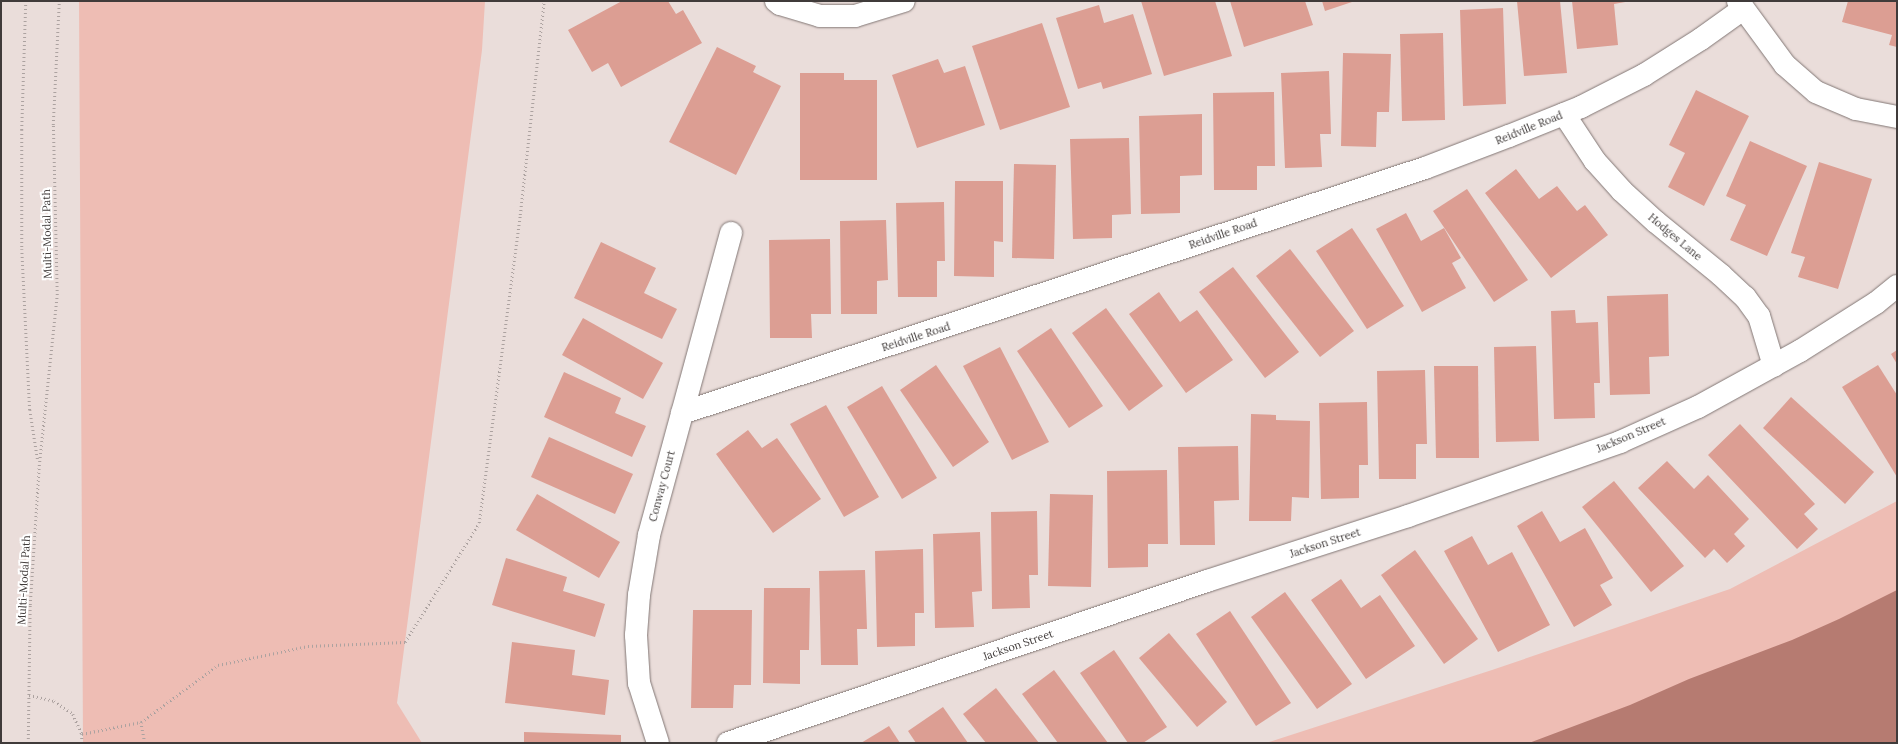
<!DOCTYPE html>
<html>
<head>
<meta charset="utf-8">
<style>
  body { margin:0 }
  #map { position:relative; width:1898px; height:744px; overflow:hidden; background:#eaddda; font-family:Lora,serif }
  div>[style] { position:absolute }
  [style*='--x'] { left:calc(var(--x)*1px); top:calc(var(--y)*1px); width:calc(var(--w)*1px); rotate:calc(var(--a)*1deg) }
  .green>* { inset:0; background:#eebdb4 }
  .water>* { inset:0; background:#b67b71 }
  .building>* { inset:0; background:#dc9e93 }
  .path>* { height:2.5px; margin-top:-1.25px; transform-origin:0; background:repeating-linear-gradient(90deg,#aca2a0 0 1px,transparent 0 4px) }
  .roads { filter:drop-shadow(0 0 1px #827775) drop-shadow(0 0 1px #827775) }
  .minor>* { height:22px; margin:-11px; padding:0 11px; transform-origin:11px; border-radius:11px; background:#fff }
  span { translate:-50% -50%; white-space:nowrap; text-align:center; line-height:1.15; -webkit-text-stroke:4px #fff; paint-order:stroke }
  .street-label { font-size:11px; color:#403b3a }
  .frame { position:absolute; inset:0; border:2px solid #403b3a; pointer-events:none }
</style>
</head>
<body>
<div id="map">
  <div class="green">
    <div style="clip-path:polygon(79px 1px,485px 1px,482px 50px,397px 703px,422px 743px,83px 743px)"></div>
    <div style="clip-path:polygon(1897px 501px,1897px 743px,1266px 743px,1492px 670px,1730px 589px)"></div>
  </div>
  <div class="water">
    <div style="clip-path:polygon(1897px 590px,1897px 743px,1529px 743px,1630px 705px,1689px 679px,1792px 640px,1839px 619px)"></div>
  </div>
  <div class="building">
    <div style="clip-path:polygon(622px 1px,668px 1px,676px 14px,683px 10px,702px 43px,621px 87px,608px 63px,592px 72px,568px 30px)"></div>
    <div style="clip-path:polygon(1141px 1px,1215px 1px,1232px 56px,1164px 76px)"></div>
    <div style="clip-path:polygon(1230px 1px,1305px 1px,1313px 25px,1244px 47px)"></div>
    <div style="clip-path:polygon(1322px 1px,1355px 1px,1325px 11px)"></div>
    <div style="clip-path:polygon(1517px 1px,1560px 1px,1567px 73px,1524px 76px)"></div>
    <div style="clip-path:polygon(1572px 1px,1631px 1px,1614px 4px,1618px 45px,1577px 49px)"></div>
    <div style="clip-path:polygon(1848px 1px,1897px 1px,1897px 47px,1889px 45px,1892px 35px,1842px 22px)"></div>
    <div style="clip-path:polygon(1099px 5px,1104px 23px,1133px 14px,1152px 74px,1103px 89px,1101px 82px,1078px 89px,1056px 18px)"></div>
    <div style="clip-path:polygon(1503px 8px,1506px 104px,1463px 106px,1460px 10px)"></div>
    <div style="clip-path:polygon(1042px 23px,1070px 107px,1000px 130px,972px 46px)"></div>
    <div style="clip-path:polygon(1443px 33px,1445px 120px,1402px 121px,1400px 34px)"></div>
    <div style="clip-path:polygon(717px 47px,756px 66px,753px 72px,781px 86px,736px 175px,669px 142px)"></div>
    <div style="clip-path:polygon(1343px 53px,1391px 54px,1389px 112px,1377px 112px,1376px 147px,1341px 146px)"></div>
    <div style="clip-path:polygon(938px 59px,944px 73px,965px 66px,985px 125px,917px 148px,892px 75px)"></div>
    <div style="clip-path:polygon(1329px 71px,1331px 134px,1320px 134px,1322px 167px,1285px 168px,1281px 73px)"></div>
    <div style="clip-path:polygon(800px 73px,844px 73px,844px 80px,877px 80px,877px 180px,800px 180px)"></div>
    <div style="clip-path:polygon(1696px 90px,1749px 116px,1704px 206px,1668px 187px,1685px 153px,1669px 145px)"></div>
    <div style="clip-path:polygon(1274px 92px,1275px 166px,1257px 166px,1257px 190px,1214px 190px,1213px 93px)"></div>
    <div style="clip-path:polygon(1202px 114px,1202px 175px,1180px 176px,1180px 213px,1141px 214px,1139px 116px)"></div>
    <div style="clip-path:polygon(1129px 138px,1131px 214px,1112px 215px,1112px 238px,1073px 239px,1070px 139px)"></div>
    <div style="clip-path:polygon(1750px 141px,1807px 166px,1767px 256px,1730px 240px,1746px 205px,1726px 196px)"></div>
    <div style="clip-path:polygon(1819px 162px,1872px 179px,1838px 289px,1798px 277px,1805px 257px,1791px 253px)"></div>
    <div style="clip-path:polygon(1014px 164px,1056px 165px,1054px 259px,1012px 258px)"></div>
    <div style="clip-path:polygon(1516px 169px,1539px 199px,1557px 186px,1577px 211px,1585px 205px,1608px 235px,1551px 278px,1485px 193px)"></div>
    <div style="clip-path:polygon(955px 181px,1003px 181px,1003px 242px,994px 241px,994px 277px,954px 276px)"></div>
    <div style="clip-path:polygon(1467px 189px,1528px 280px,1494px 302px,1433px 211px)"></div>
    <div style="clip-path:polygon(944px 202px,945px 261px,937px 261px,937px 297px,898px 297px,896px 203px)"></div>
    <div style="clip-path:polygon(1406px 213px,1421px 241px,1444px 228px,1461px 258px,1452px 263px,1466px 288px,1422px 312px,1376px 229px)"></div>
    <div style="clip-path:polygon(886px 220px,888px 280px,877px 281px,877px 314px,841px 314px,840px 221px)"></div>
    <div style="clip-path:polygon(1352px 228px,1404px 306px,1367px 329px,1316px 251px)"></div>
    <div style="clip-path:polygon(830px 239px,831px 314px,811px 314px,812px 338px,770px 338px,769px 240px)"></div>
    <div style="clip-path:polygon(601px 242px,656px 268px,644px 293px,677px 309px,662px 339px,574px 298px)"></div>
    <div style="clip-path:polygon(1290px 249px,1354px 331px,1320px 357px,1256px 276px)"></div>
    <div style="clip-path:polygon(1233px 267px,1299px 352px,1265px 378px,1199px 292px)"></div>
    <div style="clip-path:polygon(1159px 292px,1180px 322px,1197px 310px,1233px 360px,1186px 393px,1129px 314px)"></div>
    <div style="clip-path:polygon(1668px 294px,1669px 356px,1649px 357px,1650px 394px,1610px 395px,1607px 296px)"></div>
    <div style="clip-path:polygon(1106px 308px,1163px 386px,1129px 411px,1072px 333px)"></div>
    <div style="clip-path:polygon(1575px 310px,1576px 323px,1598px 322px,1600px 383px,1594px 383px,1595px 418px,1554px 419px,1551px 311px)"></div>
    <div style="clip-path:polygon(583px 318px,663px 363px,643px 399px,562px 355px)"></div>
    <div style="clip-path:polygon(1051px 328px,1103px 406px,1069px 428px,1017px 351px)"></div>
    <div style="clip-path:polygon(1536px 346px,1539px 441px,1496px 442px,1494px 347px)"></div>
    <div style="clip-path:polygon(1000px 347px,1049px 442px,1012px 460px,963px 366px)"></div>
    <div style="clip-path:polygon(1897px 350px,1897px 364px,1891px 354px)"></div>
    <div style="clip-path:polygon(936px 365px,989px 442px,953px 467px,900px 390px)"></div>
    <div style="clip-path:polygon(1878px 365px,1897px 395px,1897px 477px,1842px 387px)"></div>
    <div style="clip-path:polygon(1434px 366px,1478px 366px,1479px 458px,1436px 458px)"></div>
    <div style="clip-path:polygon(1425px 370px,1427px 444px,1416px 444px,1416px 479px,1379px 479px,1377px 371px)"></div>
    <div style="clip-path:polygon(564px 372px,621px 398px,615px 413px,646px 426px,632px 457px,544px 417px)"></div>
    <div style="clip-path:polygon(882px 386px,937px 478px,902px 499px,847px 407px)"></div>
    <div style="clip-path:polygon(1791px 397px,1874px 472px,1845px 504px,1763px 428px)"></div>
    <div style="clip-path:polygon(1367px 402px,1368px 465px,1359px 465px,1359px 498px,1321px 499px,1319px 403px)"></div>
    <div style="clip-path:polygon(826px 405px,879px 497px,844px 517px,790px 424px)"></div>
    <div style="clip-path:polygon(1251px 414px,1276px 415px,1276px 420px,1310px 421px,1309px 498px,1292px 497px,1291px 521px,1249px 521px)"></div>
    <div style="clip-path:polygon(1740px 424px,1815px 504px,1804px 514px,1818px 529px,1797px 549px,1708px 455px)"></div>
    <div style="clip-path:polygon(748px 430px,762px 448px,777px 438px,821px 499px,773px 533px,716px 454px)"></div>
    <div style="clip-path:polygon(549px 437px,633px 474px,615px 514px,531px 477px)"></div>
    <div style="clip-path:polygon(1238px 446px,1239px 500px,1214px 501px,1215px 545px,1180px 545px,1178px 447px)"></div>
    <div style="clip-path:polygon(1667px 461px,1694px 489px,1708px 475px,1749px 519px,1734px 534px,1745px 546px,1727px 563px,1714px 549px,1705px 558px,1638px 488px)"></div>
    <div style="clip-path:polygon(1167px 470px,1168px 544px,1148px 544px,1148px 567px,1108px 568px,1107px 471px)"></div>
    <div style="clip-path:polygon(1614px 481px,1684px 566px,1651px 592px,1582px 507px)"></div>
    <div style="clip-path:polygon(537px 494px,620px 542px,599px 578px,516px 530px)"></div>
    <div style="clip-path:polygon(1050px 494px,1093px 495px,1091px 587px,1048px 586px)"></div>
    <div style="clip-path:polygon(1037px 511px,1038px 575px,1029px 575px,1030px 608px,992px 609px,991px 512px)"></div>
    <div style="clip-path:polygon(1542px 511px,1560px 542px,1585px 528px,1613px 578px,1600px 585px,1612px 605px,1574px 627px,1517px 526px)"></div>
    <div style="clip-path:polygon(980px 532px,982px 591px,972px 592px,974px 627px,935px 628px,933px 534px)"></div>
    <div style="clip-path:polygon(1472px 536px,1488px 565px,1512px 552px,1550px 625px,1498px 652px,1444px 551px)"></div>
    <div style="clip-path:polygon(923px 549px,924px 613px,915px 613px,915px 646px,877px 647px,875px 551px)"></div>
    <div style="clip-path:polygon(1415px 550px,1478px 639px,1444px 664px,1381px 575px)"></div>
    <div style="clip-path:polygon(506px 558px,567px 577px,563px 591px,605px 604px,595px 637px,492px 605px)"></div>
    <div style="clip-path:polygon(865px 570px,867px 629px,857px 629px,858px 665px,821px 665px,819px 571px)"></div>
    <div style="clip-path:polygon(1341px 579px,1361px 608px,1380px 595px,1415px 646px,1366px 679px,1311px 600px)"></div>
    <div style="clip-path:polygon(764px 588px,810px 588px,809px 650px,800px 650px,800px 684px,763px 683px)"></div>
    <div style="clip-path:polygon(1285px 592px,1352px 684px,1317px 709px,1251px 617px)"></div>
    <div style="clip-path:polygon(693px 610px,752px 610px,751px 685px,734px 685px,733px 708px,691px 708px)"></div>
    <div style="clip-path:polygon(1230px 611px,1291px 703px,1256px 726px,1196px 634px)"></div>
    <div style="clip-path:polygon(1169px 633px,1227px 702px,1197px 727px,1139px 658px)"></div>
    <div style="clip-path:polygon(512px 642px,575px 650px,572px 675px,609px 680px,605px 715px,505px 703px)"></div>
    <div style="clip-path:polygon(1114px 650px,1167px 727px,1143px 743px,1128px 743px,1080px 673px)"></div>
    <div style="clip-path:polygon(1054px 670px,1108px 743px,1058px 743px,1022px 694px)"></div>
    <div style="clip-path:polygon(996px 688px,1039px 743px,986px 743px,963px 714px)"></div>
    <div style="clip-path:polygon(943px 707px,968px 743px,916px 743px,908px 731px)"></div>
    <div style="clip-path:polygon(889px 726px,900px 743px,861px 743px)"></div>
    <div style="clip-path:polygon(524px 732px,621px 735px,621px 743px,524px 743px)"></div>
  </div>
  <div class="path">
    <div style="--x:26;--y:1;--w:129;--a:91.8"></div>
    <div style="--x:22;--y:130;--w:119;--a:90"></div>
    <div style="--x:22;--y:249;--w:161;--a:87.2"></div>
    <div style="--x:30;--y:410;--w:52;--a:81.1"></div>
    <div style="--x:29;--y:695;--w:26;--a:13"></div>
    <div style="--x:54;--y:701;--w:23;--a:34"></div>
    <div style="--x:73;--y:714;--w:22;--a:66"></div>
    <div style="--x:82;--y:734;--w:9;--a:90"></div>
    <div style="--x:141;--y:722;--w:21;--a:79"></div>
    <div style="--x:82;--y:734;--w:60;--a:-11.5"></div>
    <div style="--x:141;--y:722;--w:96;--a:-36.5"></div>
    <div style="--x:218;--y:665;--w:92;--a:-11.9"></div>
    <div style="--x:308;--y:646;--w:97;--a:-2.4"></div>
    <div style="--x:405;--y:642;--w:140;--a:-58.1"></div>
    <div style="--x:479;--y:523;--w:311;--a:-82.4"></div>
    <div style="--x:520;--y:215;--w:215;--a:-83.6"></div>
    <div style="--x:28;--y:743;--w:138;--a:-89.2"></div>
    <div style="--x:30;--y:605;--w:139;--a:-86.3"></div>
    <div style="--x:39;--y:466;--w:172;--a:-84"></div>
    <div style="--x:57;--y:295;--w:170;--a:-91.3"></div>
    <div style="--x:53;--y:125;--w:124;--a:-87.2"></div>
  </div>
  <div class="roads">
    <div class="minor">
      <div style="--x:776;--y:1;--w:5;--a:37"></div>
      <div style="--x:780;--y:4;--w:42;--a:16.7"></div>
      <div style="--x:820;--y:16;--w:35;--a:0"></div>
      <div style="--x:855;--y:16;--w:51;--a:-17"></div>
      <div style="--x:1738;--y:1;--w:79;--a:53.7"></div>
      <div style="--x:1785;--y:65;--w:41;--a:41.1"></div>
      <div style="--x:1816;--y:92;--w:43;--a:23"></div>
      <div style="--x:1856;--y:109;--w:42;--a:11"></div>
      <div style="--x:1564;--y:114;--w:56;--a:56.6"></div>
      <div style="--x:1595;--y:161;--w:40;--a:48"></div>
      <div style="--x:1622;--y:191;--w:46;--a:42.4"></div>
      <div style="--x:1656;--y:222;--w:84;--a:39.2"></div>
      <div style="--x:1721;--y:275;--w:33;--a:43"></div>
      <div style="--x:1745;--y:297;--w:24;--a:54"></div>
      <div style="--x:1759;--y:316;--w:52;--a:73.3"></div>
      <div style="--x:682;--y:413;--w:782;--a:-18.25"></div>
      <div style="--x:1425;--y:168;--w:90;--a:-20.9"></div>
      <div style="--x:1509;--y:136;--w:78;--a:-21.9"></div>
      <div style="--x:1581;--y:107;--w:71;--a:-26.9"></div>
      <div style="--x:1644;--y:75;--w:67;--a:-32.3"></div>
      <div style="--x:1701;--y:39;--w:52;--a:-35.5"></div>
      <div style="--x:658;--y:743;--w:63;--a:-107.6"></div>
      <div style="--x:639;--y:683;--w:48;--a:-93.6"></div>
      <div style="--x:636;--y:635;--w:40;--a:-85.7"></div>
      <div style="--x:639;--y:595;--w:61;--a:-80.5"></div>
      <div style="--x:649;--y:535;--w:313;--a:-74.8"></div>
      <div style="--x:728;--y:743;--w:506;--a:-18.69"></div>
      <div style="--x:1207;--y:581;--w:211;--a:-17.9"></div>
      <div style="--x:1408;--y:516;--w:225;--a:-19.2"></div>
      <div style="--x:1620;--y:442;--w:85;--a:-24.2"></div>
      <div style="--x:1698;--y:407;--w:116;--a:-28.8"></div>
      <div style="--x:1800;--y:351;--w:90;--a:-32.3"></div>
      <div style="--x:1876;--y:303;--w:27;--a:-39"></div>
    </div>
  </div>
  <div class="street-label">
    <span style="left:1529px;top:128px;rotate:-22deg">Reidville Road</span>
    <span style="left:47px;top:234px;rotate:-91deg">Multi-Modal Path</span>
    <span style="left:1223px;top:234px;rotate:-19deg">Reidville Road</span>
    <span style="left:1675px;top:237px;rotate:40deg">Hodges Lane</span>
    <span style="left:916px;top:337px;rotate:-18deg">Reidville Road</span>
    <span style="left:1631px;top:435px;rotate:-23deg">Jackson Street</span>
    <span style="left:662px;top:486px;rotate:-75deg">Conway Court</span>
    <span style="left:1325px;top:543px;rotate:-18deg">Jackson Street</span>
    <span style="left:24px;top:580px;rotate:-87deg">Multi-Modal Path</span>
    <span style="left:1018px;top:645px;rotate:-19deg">Jackson Street</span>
  </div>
  <div class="frame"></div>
</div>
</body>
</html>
